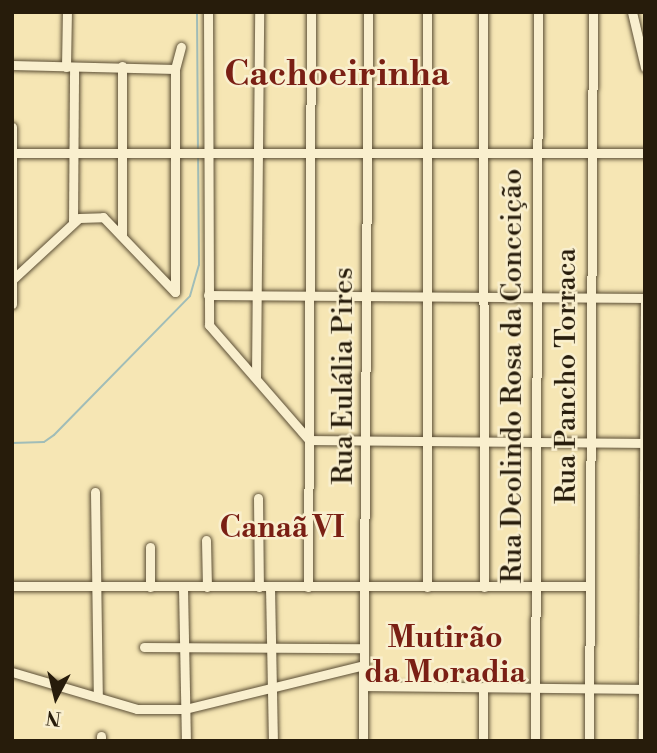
<!DOCTYPE html>
<html>
<head>
<meta charset="utf-8">
<style>
  body { margin:0 }
  #map { position:relative; width:657px; height:753px; overflow:hidden; background:#f6e6b4; font-family:"Libre Bodoni",serif }
  div>[style] { position:absolute }
  [style*='--x'] { left:calc(var(--x)*1px); top:calc(var(--y)*1px); width:calc(var(--w)*1px); rotate:calc(var(--a)*1deg) }
  .stream>* { height:2px; margin:-1px; padding:0 1px; transform-origin:1px; border-radius:1px; background:#a1bdb8 }
  .roads { filter:drop-shadow(0 0 2px #5b4e35) drop-shadow(0 0 2px #5b4e35) }
  .minor>* { height:9px; margin:-4.5px; padding:0 4.5px; transform-origin:4.5px; border-radius:4.5px; background:#f9efce }
  span { translate:-50% -50%; white-space:nowrap; text-align:center; line-height:1.15; -webkit-text-stroke:5px #f9efce; paint-order:stroke }
  .street-label { font-size:28px; color:#271c0b }
  .neighbourhood-label { font-size:30px; color:#7a1f14; font-weight:700 }
  .district-label { font-size:35px; color:#7a1f14; font-weight:700 }
  .frame { position:absolute; inset:0; border:14px solid #271c0b; pointer-events:none }
  .north { position:absolute; left:21px; top:662px; width:70px; height:70px; -webkit-text-stroke:5px #f9efce; paint-order:stroke; rotate:187deg; font-size:19px; font-weight:700; line-height:28px; text-align:center; color:#271c0b }
  .north::after { content:''; display:block; margin:auto; width:24px; height:32px; background:#271c0b; clip-path:polygon(50% 0,100% 100%,50% 72%,0 100%) }
</style>
</head>
<body>
<div id="map">
  <div class="stream">
    <div style="--x:197;--y:12;--w:138;--a:89.6"></div>
    <div style="--x:12;--y:443;--w:32;--a:-2"></div>
    <div style="--x:44;--y:442;--w:12;--a:-35"></div>
    <div style="--x:54;--y:435;--w:194;--a:-45.6"></div>
    <div style="--x:190;--y:296;--w:32;--a:-74"></div>
    <div style="--x:199;--y:265;--w:109;--a:-90.5"></div>
  </div>
  <div class="roads">
    <div class="minor">
      <div style="--x:208;--y:12;--w:313;--a:89.8"></div>
      <div style="--x:209;--y:325;--w:152;--a:49"></div>
      <div style="--x:309;--y:440;--w:336;--a:0.5"></div>
      <div style="--x:427;--y:12;--w:575;--a:90"></div>
      <div style="--x:483;--y:12;--w:575;--a:89.9"></div>
      <div style="--x:632;--y:12;--w:57;--a:76.7"></div>
      <div style="--x:12;--y:65;--w:163;--a:1.4"></div>
      <div style="--x:122;--y:66;--w:169;--a:90"></div>
      <div style="--x:66;--y:67;--w:55;--a:-89"></div>
      <div style="--x:175;--y:69;--w:223;--a:90"></div>
      <div style="--x:175;--y:69;--w:23;--a:-75"></div>
      <div style="--x:12;--y:127;--w:177;--a:90"></div>
      <div style="--x:13;--y:153;--w:632;--a:0"></div>
      <div style="--x:73;--y:223;--w:156;--a:-89.6"></div>
      <div style="--x:12;--y:280;--w:91;--a:-42.8"></div>
      <div style="--x:79;--y:218;--w:24;--a:-2"></div>
      <div style="--x:103;--y:217;--w:104;--a:46.2"></div>
      <div style="--x:208;--y:295;--w:437;--a:0.4"></div>
      <div style="--x:645;--y:298;--w:443;--a:90.3"></div>
      <div style="--x:256;--y:378;--w:366;--a:-89.5"></div>
      <div style="--x:95;--y:492;--w:205;--a:89.2"></div>
      <div style="--x:258;--y:498;--w:89;--a:89.4"></div>
      <div style="--x:206;--y:540;--w:47;--a:88.8"></div>
      <div style="--x:150;--y:547;--w:40;--a:90"></div>
      <div style="--x:12;--y:586;--w:577;--a:0"></div>
      <div style="--x:183;--y:587;--w:154;--a:88.9"></div>
      <div style="--x:270;--y:587;--w:154;--a:88.9"></div>
      <div style="--x:308;--y:587;--w:575;--a:-89.7"></div>
      <div style="--x:144;--y:647;--w:220;--a:0.3"></div>
      <div style="--x:12;--y:672;--w:130;--a:16.5"></div>
      <div style="--x:137;--y:709;--w:48;--a:0"></div>
      <div style="--x:185;--y:709;--w:184;--a:-13.8"></div>
      <div style="--x:364;--y:686;--w:281;--a:0.6"></div>
      <div style="--x:101;--y:736;--w:5;--a:90"></div>
      <div style="--x:363;--y:741;--w:729;--a:-89.61"></div>
      <div style="--x:483;--y:741;--w:54;--a:-90"></div>
      <div style="--x:535;--y:741;--w:729;--a:-89.76"></div>
      <div style="--x:589;--y:741;--w:729;--a:-89.69"></div>
    </div>
  </div>
  <div class="street-label">
    <span style="left:344px;top:376px;rotate:-90deg">Rua Eulália Pires</span>
    <span style="left:513px;top:376px;rotate:-90deg">Rua Deolindo Rosa da Conceição</span>
    <span style="left:567px;top:376px;rotate:-90deg">Rua Pancho Torraca</span>
  </div>
  <div class="neighbourhood-label">
    <span style="left:282px;top:528px">Canaã VI</span>
    <span style="left:445px;top:655px">Mutirão<br>da Moradia</span>
  </div>
  <div class="district-label">
    <span style="left:337px;top:75px">Cachoeirinha</span>
  </div>
  <div class="frame"></div>
  <div class="north">N</div>
</div>
</body>
</html>
